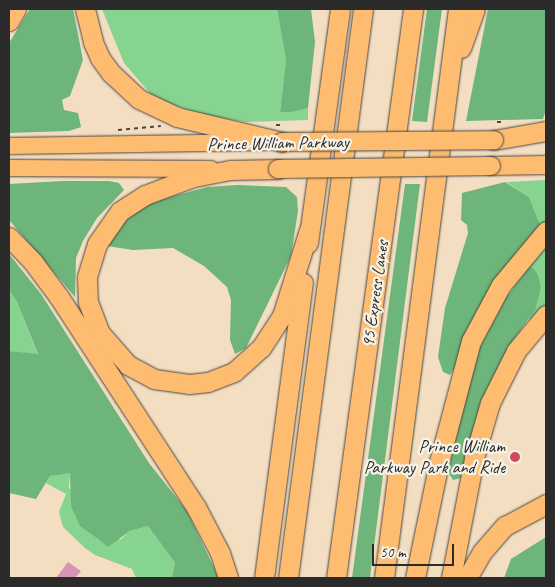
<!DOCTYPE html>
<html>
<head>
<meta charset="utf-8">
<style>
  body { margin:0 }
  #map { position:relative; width:555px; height:587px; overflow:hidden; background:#f4dec2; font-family:Caveat,sans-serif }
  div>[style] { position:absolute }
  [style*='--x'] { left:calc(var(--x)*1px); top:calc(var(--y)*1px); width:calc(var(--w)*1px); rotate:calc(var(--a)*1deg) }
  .green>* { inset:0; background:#87d390 }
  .forest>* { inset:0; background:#6db57a }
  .building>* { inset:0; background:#d794b7 }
  .path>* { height:2px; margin-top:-1px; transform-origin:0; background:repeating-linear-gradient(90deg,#494642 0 4px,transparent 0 8px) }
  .roads { filter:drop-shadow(0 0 1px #494642) drop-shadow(0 0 1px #494642) }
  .primary>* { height:16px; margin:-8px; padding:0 8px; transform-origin:8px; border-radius:8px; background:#fdbc6f }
  .trunk>* { height:18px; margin:-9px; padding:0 9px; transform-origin:9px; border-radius:9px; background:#fdbc6f }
  .motorway>* { height:19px; margin:-9.5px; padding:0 9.5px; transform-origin:9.5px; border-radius:9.5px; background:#fdbc6f }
  .bridges { filter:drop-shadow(0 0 1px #494642) drop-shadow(0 0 1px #494642) }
  .trunk-bridge>* { height:18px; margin:-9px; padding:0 9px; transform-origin:9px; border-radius:9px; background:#fdbc6f }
  .dots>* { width:14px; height:14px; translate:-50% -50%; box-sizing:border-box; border:2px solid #f7f3e8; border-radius:50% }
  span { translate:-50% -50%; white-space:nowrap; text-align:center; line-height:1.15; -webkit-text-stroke:4.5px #f7f3e8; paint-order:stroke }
  .street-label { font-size:18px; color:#2b2b2b }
  .poi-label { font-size:18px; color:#2b2b2b }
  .right { translate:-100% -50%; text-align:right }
  .frame { position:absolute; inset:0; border:10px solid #2b2b2b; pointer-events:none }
  .scale { position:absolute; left:372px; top:544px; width:82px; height:22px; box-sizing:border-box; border:2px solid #2b2b2b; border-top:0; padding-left:6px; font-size:15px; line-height:18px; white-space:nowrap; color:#2b2b2b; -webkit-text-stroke:4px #f7f3e8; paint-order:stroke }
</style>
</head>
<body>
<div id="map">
  <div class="green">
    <div style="clip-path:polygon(102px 9px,277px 9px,286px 60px,280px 112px,308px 108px,308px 120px,245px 122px,202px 115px,154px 98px,124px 63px)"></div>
    <div style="clip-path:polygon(546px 180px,546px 223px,541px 227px,529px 197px,506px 182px)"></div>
    <div style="clip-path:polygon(546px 246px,546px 309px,529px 320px,541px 288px,533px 268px,522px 273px)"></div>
    <div style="clip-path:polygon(9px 290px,17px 302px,38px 355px,9px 351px)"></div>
    <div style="clip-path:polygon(61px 473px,70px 473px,69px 488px,120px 540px,130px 531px,148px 526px,175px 563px,172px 578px,136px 578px,132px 569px,95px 555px,85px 548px,63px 527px,59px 512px,66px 494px,46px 483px,50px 476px)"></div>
  </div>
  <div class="forest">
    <div style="clip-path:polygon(30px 9px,73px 9px,83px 60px,70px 96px,62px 100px,64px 110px,78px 113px,81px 127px,69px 131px,9px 133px,9px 43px)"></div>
    <div style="clip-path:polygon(277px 9px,311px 9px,315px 42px,308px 108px,291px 112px,280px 112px,286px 60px)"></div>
    <div style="clip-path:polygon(427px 9px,442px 9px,427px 122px,412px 121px)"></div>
    <div style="clip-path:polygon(488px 9px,546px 9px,546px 110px,543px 119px,466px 121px)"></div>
    <div style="clip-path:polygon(62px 181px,109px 181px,119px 183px,124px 190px,97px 218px,83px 241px,76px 258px,75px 297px,9px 220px,9px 184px)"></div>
    <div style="clip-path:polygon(505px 182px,529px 197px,541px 227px,450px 375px,443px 372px,438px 357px,445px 308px,468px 233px,467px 225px,461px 220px,462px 193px)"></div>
    <div style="clip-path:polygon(405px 184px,420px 184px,370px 578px,352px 578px)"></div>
    <div style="clip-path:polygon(237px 185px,286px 187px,297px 197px,298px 211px,291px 256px,246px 348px,235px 354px,230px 340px,231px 300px,227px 287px,204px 266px,173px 248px,133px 250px,107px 246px,111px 233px,147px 203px,207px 187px)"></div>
    <div style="clip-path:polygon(9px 254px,41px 294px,149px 463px,187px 511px,219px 578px,172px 578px,175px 563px,148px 526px,130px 531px,108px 547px,97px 538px,80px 526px,71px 506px,70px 473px,50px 476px,36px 499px,9px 493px,9px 351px,38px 354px,17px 302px,9px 290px)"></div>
    <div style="clip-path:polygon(529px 267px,533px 268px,538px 275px,541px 288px,535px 310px,507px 349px,461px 478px,453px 480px,448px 472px,476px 355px,505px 299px)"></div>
    <div style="clip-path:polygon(546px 537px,546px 578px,504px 578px,511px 559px)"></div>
  </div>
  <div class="building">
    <div style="clip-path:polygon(68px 562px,81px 571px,75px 578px,56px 578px)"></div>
  </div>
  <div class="path">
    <div style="--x:497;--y:122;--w:8;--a:0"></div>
    <div style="--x:276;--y:125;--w:8;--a:0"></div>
    <div style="--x:118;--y:130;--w:43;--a:-5.3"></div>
  </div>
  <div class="roads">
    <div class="primary">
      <div style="--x:9;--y:146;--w:258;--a:-0.9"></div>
      <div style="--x:9;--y:168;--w:202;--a:0.3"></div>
    </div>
    <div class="trunk">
      <div style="--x:491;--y:166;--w:55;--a:-1"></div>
    </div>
    <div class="motorway">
      <div style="--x:85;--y:9;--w:34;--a:76"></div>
      <div style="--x:93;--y:42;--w:17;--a:66"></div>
      <div style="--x:100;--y:58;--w:19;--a:54"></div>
      <div style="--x:111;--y:73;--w:38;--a:43"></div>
      <div style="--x:139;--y:99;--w:42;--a:25.3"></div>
      <div style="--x:177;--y:117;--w:108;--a:13.4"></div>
      <div style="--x:9;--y:21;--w:14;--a:-60"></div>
      <div style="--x:461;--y:48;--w:41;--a:-70.3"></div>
      <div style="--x:494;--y:140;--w:53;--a:-9.8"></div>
      <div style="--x:278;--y:169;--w:48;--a:178.8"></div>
      <div style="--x:230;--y:170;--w:38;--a:169"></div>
      <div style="--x:193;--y:177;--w:51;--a:159.4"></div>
      <div style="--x:145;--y:195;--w:30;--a:147"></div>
      <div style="--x:120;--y:211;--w:40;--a:124.9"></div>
      <div style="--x:97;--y:244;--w:34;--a:107"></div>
      <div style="--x:87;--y:277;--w:25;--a:88"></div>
      <div style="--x:88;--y:302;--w:33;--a:69"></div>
      <div style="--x:100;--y:333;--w:43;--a:48.8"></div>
      <div style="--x:128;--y:365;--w:30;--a:28"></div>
      <div style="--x:154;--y:379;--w:35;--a:8"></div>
      <div style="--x:189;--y:384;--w:19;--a:-6"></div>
      <div style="--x:208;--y:382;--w:28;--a:-21"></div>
      <div style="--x:234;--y:372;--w:36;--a:-42"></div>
      <div style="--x:261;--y:348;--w:38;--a:-57"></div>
      <div style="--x:282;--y:316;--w:90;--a:-72.6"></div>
      <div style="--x:9;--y:237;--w:35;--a:46"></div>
      <div style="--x:33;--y:262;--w:44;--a:53.4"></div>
      <div style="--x:59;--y:297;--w:251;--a:56.9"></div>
      <div style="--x:196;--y:507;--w:52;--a:62.4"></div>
      <div style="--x:220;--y:553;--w:26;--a:72"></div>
      <div style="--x:308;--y:243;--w:236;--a:-82.2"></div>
      <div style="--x:264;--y:578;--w:298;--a:-82.5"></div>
      <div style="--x:288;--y:578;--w:574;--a:-82.49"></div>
      <div style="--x:336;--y:578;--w:574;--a:-82.29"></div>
      <div style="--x:384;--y:578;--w:574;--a:-82.59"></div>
      <div style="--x:415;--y:578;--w:118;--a:-78.3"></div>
      <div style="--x:439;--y:462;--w:125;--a:-75.2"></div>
      <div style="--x:471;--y:341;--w:64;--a:-61.8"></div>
      <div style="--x:501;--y:285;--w:70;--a:-50.2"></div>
      <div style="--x:451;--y:578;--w:122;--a:-79.1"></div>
      <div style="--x:474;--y:458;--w:57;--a:-73.8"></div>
      <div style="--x:490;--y:403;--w:58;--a:-63.4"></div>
      <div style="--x:516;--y:351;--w:47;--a:-50.2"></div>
      <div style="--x:467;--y:578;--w:30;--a:-60"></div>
      <div style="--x:482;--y:552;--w:35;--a:-49"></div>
      <div style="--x:505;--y:526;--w:47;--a:-28.2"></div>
    </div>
  </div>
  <div class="bridges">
    <div class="trunk-bridge">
      <div style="--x:282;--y:142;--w:212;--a:-0.5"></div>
      <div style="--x:278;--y:169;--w:213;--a:-0.8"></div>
    </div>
  </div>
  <div class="dots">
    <div style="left:515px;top:457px;background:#d1495b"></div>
  </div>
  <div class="street-label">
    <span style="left:278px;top:143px;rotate:-1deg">Prince William Parkway</span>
    <span style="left:375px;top:294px;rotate:-82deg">95 Express Lanes</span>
  </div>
  <div class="poi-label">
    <span class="right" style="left:505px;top:457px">Prince William<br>Parkway Park and Ride</span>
  </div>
  <div class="frame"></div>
  <div class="scale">50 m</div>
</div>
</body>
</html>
